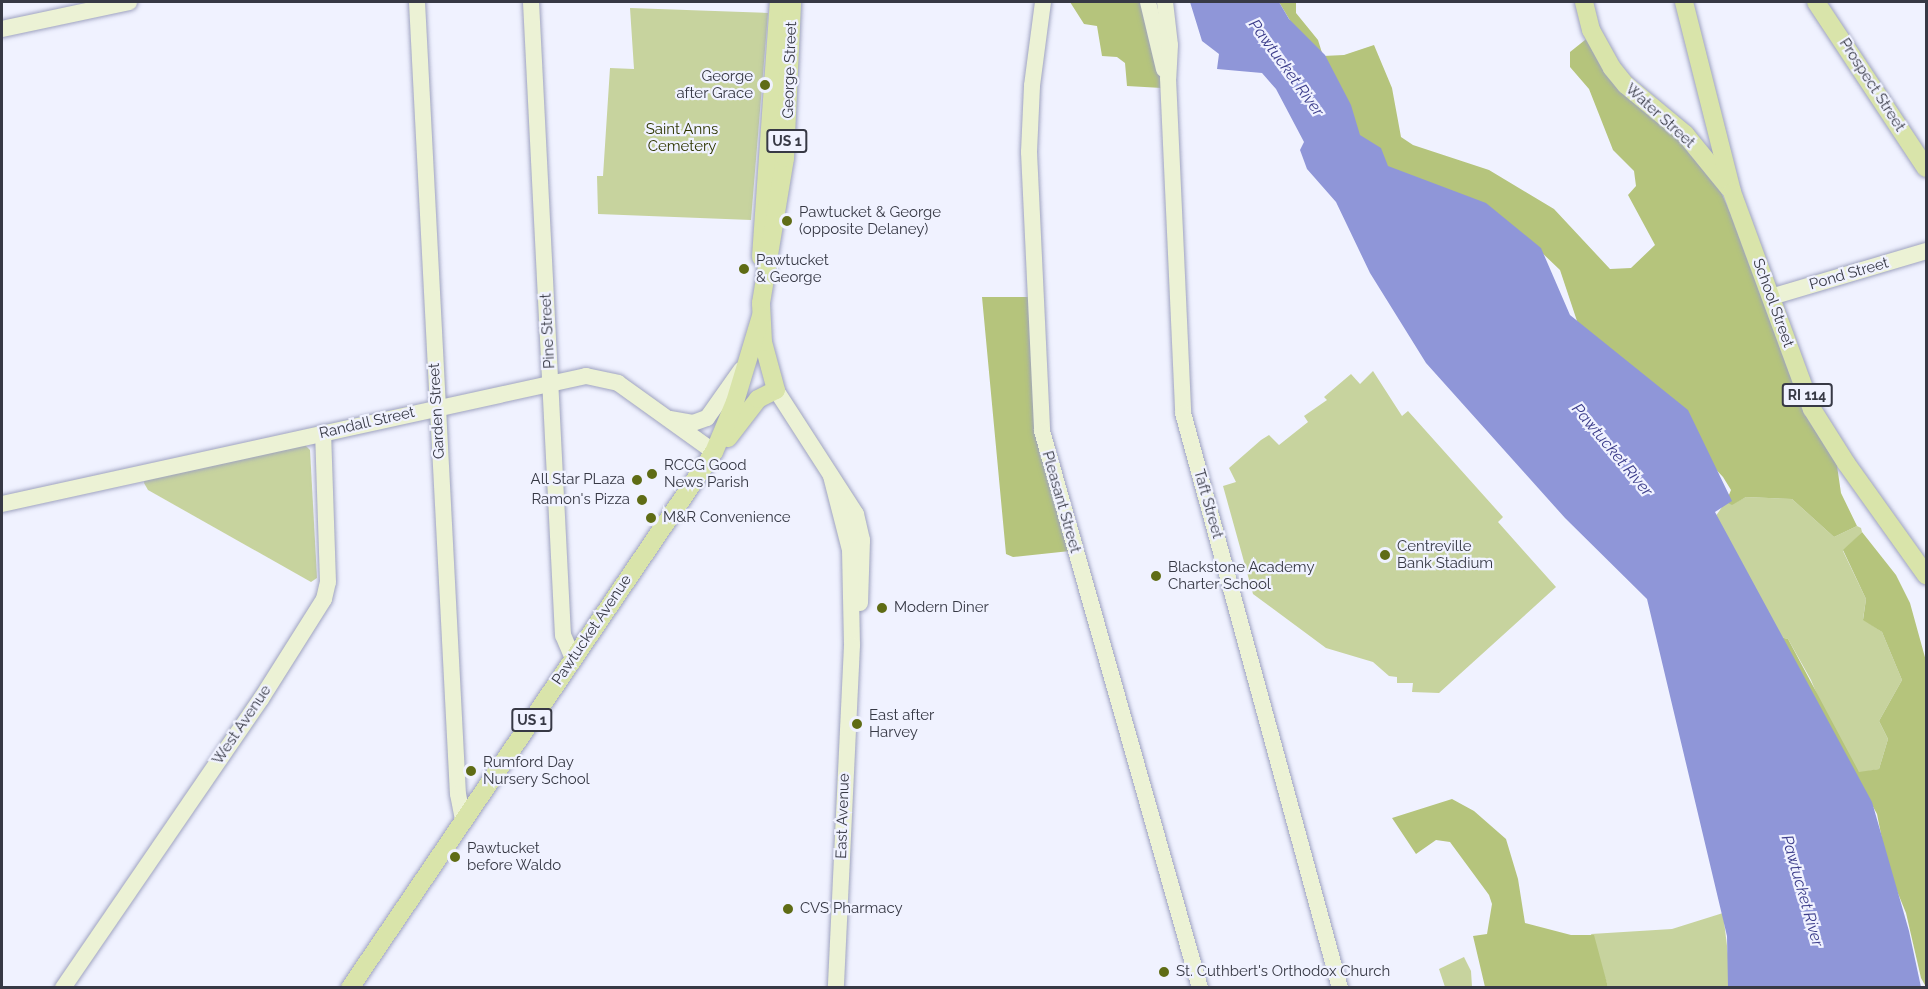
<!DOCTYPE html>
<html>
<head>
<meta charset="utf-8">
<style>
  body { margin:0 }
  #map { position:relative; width:1928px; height:989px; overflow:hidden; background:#f0f2ff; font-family:Raleway,sans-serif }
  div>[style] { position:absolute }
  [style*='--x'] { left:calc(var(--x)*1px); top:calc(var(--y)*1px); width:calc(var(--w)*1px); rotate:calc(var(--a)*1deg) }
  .green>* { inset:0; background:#c7d39e }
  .forest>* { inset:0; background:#b5c47c }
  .water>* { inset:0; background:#8f96d8 }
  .roads { filter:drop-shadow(0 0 2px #9fa3c0) drop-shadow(0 0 2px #9fa3c0) }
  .secondary>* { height:16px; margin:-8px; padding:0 8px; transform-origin:8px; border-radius:8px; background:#ecf2d5 }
  .primary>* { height:18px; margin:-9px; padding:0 9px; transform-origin:9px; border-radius:9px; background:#d9e4aa }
  .dots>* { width:16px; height:16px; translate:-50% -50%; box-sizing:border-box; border:3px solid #f0f2ff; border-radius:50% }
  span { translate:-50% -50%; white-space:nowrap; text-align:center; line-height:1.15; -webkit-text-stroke:4.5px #f0f2ff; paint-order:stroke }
  .shield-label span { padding:2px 4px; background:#f0f2ff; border:2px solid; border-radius:4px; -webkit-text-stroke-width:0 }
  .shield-label { font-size:14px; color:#373945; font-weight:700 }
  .street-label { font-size:15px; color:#373945 }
  .poi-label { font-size:15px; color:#373945 }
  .right { translate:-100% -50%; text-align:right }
  .left { translate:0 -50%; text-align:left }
  .park-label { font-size:15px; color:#2e3600 }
  .water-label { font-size:16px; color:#3d3e8c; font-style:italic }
  .frame { position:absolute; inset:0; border:3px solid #373945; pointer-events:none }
</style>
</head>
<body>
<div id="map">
  <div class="green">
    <div style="clip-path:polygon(630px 8px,768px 13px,751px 220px,598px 214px,597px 176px,603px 176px,610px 68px,634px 69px)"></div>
    <div style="clip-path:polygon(1373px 371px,1402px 416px,1408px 411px,1503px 517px,1498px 522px,1556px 587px,1439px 693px,1412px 692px,1413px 683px,1397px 683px,1397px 677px,1389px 676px,1373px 662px,1326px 648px,1253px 594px,1223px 486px,1236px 482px,1229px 468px,1261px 440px,1269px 435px,1279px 445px,1308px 422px,1304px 416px,1327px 400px,1324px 397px,1351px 374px,1360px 384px)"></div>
    <div style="clip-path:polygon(305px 445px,310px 450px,317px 578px,311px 582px,148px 490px,144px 483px,145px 477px)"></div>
    <div style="clip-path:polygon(1746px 497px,1792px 499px,1834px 537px,1857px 526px,1861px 528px,1862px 532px,1843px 551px,1866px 599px,1863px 619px,1882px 632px,1902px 680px,1879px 721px,1888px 739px,1879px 769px,1859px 773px,1827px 719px,1811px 680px,1788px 639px,1780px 637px,1715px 517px,1727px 500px,1732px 504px)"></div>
    <div style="clip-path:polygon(1723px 913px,1732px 987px,1608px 987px,1591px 934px,1672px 929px)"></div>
    <div style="clip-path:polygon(1464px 957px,1471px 971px,1472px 987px,1445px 987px,1439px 969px)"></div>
  </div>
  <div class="forest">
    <div style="clip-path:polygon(1070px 2px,1164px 2px,1162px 88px,1127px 86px,1125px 63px,1117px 57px,1102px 56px,1097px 26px,1084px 24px)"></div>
    <div style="clip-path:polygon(1279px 2px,1296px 2px,1296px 13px,1318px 40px,1323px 56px,1344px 55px,1374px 45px,1392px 88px,1401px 137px,1413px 145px,1489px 170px,1554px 209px,1610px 269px,1631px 268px,1655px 245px,1628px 195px,1636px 186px,1634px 171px,1613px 150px,1589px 89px,1570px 67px,1570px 52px,1590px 36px,1712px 172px,1834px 445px,1841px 493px,1857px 526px,1834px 537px,1792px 499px,1746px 497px,1732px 505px,1726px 502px,1731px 490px,1723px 477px,1577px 321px,1560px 270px,1537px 248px,1376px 165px)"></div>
    <div style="clip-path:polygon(982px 297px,1037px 297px,1041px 417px,1070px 551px,1013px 557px,1006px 554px)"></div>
    <div style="clip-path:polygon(1862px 532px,1896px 575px,1910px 603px,1926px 661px,1926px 987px,1921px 978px,1906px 913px,1888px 869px,1877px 814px,1780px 637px,1788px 639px,1859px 772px,1879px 769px,1888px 739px,1879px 721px,1902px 680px,1882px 632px,1863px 620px,1866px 599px,1843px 550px)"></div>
    <div style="clip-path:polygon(1452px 799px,1474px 811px,1506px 839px,1518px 879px,1525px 923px,1571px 935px,1594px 935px,1608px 987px,1485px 987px,1473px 936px,1487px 934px,1492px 904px,1489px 895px,1450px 842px,1436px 840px,1416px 854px,1392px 818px)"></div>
  </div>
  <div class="water">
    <div style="clip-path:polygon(1190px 2px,1279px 2px,1289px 19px,1325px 55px,1351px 105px,1360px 135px,1381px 148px,1388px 166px,1486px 203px,1541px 248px,1570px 315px,1688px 410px,1732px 501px,1715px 512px,1872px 802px,1909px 931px,1921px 987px,1728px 987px,1727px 936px,1647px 599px,1565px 518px,1426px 363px,1370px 273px,1336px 202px,1307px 169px,1300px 150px,1304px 142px,1276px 89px,1262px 73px,1217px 69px,1219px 54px,1202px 41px)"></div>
  </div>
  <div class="roads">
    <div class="secondary">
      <div style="--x:417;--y:2;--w:793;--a:87.04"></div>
      <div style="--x:458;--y:794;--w:26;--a:79"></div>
      <div style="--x:531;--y:2;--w:634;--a:87.11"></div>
      <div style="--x:563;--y:635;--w:26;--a:67"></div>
      <div style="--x:1043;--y:2;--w:85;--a:97.5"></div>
      <div style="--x:1032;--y:86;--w:66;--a:92.6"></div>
      <div style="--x:1029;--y:152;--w:279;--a:87.3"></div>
      <div style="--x:1042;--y:431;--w:579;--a:74.16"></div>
      <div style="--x:1148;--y:2;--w:69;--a:76.6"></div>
      <div style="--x:1165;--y:2;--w:43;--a:83.4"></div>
      <div style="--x:1170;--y:45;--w:33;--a:93"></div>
      <div style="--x:1168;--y:78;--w:335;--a:87.4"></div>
      <div style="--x:1183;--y:413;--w:596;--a:74.73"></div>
      <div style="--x:2;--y:29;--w:130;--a:-12"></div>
      <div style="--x:1771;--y:297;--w:162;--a:-16.5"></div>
      <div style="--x:776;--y:390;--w:148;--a:57.2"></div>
      <div style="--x:856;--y:514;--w:27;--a:77"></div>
      <div style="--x:862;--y:540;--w:63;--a:91.8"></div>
      <div style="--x:670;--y:419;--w:23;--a:10"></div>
      <div style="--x:693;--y:423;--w:15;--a:-20"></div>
      <div style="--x:707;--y:418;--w:59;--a:-54.7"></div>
      <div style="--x:831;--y:476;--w:76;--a:75.6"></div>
      <div style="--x:850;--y:550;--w:95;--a:88.8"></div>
      <div style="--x:852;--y:645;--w:343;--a:92.7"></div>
      <div style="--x:2;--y:504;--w:598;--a:-12.36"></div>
      <div style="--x:586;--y:376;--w:33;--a:12"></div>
      <div style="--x:618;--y:383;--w:118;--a:35.7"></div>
      <div style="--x:63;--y:988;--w:350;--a:-55.6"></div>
      <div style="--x:261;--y:699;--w:118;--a:-57.8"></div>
      <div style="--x:324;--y:599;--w:17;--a:-77"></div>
      <div style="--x:328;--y:582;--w:149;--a:-91.9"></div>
    </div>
    <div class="primary">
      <div style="--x:1584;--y:2;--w:29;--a:76"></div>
      <div style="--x:1591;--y:30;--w:43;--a:61.1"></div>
      <div style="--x:1612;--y:68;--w:22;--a:51"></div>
      <div style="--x:1626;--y:85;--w:77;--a:39.7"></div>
      <div style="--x:1685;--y:134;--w:70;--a:50.8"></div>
      <div style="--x:1684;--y:2;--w:196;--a:75.8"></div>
      <div style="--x:1732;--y:192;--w:231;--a:69.8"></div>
      <div style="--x:1812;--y:409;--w:64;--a:57.8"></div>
      <div style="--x:1846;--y:463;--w:138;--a:54.5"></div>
      <div style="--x:1816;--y:2;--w:199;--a:56.5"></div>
      <div style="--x:761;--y:257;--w:256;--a:-86"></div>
      <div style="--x:728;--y:438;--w:49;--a:-52.4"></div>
      <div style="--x:758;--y:399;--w:20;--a:-27"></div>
      <div style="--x:776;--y:390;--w:50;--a:-105.2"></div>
      <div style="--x:763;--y:342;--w:39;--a:-93"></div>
      <div style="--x:761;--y:303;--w:147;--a:-80.6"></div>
      <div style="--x:785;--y:158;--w:156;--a:-87.4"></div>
      <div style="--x:350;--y:988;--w:648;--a:-55.82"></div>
      <div style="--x:714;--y:452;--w:54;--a:-67.2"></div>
      <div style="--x:735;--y:402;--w:90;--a:-73.2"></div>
    </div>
  </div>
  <div class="dots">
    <div style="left:765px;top:85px;background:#5f6c15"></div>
    <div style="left:787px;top:221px;background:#5f6c15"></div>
    <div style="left:744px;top:269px;background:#5f6c15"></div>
    <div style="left:652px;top:474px;background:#5f6c15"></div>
    <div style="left:637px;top:480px;background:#5f6c15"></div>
    <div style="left:642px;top:500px;background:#5f6c15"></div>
    <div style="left:651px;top:518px;background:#5f6c15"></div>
    <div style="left:1385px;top:555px;background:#5f6c15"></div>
    <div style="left:1156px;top:576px;background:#5f6c15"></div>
    <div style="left:882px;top:608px;background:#5f6c15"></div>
    <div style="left:857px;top:724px;background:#5f6c15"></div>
    <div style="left:471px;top:771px;background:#5f6c15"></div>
    <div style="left:455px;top:857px;background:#5f6c15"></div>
    <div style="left:788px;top:909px;background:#5f6c15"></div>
    <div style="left:1164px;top:972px;background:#5f6c15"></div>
  </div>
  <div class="shield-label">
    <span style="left:787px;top:141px">US 1</span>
    <span style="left:1807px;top:395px">RI 114</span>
    <span style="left:532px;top:720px">US 1</span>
  </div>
  <div class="street-label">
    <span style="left:790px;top:70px;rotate:-88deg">George Street</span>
    <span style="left:1872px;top:85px;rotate:57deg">Prospect Street</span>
    <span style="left:1660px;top:116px;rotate:42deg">Water Street</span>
    <span style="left:1849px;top:274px;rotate:-16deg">Pond Street</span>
    <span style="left:1773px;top:303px;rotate:70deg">School Street</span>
    <span style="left:548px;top:331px;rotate:-93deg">Pine Street</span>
    <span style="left:437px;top:411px;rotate:-93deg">Garden Street</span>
    <span style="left:367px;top:423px;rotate:-13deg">Randall Street</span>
    <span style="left:1061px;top:502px;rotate:74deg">Pleasant Street</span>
    <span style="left:1208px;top:504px;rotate:74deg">Taft Street</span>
    <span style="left:592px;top:630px;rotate:-56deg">Pawtucket Avenue</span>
    <span style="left:242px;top:725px;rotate:-56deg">West Avenue</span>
    <span style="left:843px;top:816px;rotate:-88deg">East Avenue</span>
  </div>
  <div class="poi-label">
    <span class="right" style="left:753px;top:85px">George<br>after Grace</span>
    <span class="left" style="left:799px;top:221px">Pawtucket &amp; George<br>(opposite Delaney)</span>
    <span class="left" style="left:756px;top:269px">Pawtucket<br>&amp; George</span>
    <span class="left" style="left:664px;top:474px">RCCG Good<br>News Parish</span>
    <span class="right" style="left:625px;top:480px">All Star PLaza</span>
    <span class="right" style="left:630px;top:500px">Ramon's Pizza</span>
    <span class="left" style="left:663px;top:518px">M&amp;R Convenience</span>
    <span class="left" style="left:1397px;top:555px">Centreville<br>Bank Stadium</span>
    <span class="left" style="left:1168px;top:576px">Blackstone Academy<br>Charter School</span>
    <span class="left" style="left:894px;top:608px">Modern Diner</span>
    <span class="left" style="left:869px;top:724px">East after<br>Harvey</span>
    <span class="left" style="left:483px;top:771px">Rumford Day<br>Nursery School</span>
    <span class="left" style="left:467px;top:857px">Pawtucket<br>before Waldo</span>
    <span class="left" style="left:800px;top:909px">CVS Pharmacy</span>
    <span class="left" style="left:1176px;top:972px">St. Cuthbert's Orthodox Church</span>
  </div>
  <div class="park-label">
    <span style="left:682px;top:138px">Saint Anns<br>Cemetery</span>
  </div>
  <div class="water-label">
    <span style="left:1286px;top:68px;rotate:54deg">Pawtucket River</span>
    <span style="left:1612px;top:450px;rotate:50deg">Pawtucket River</span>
    <span style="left:1802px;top:891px;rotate:74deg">Pawtucket River</span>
  </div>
  <div class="frame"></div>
</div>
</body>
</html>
